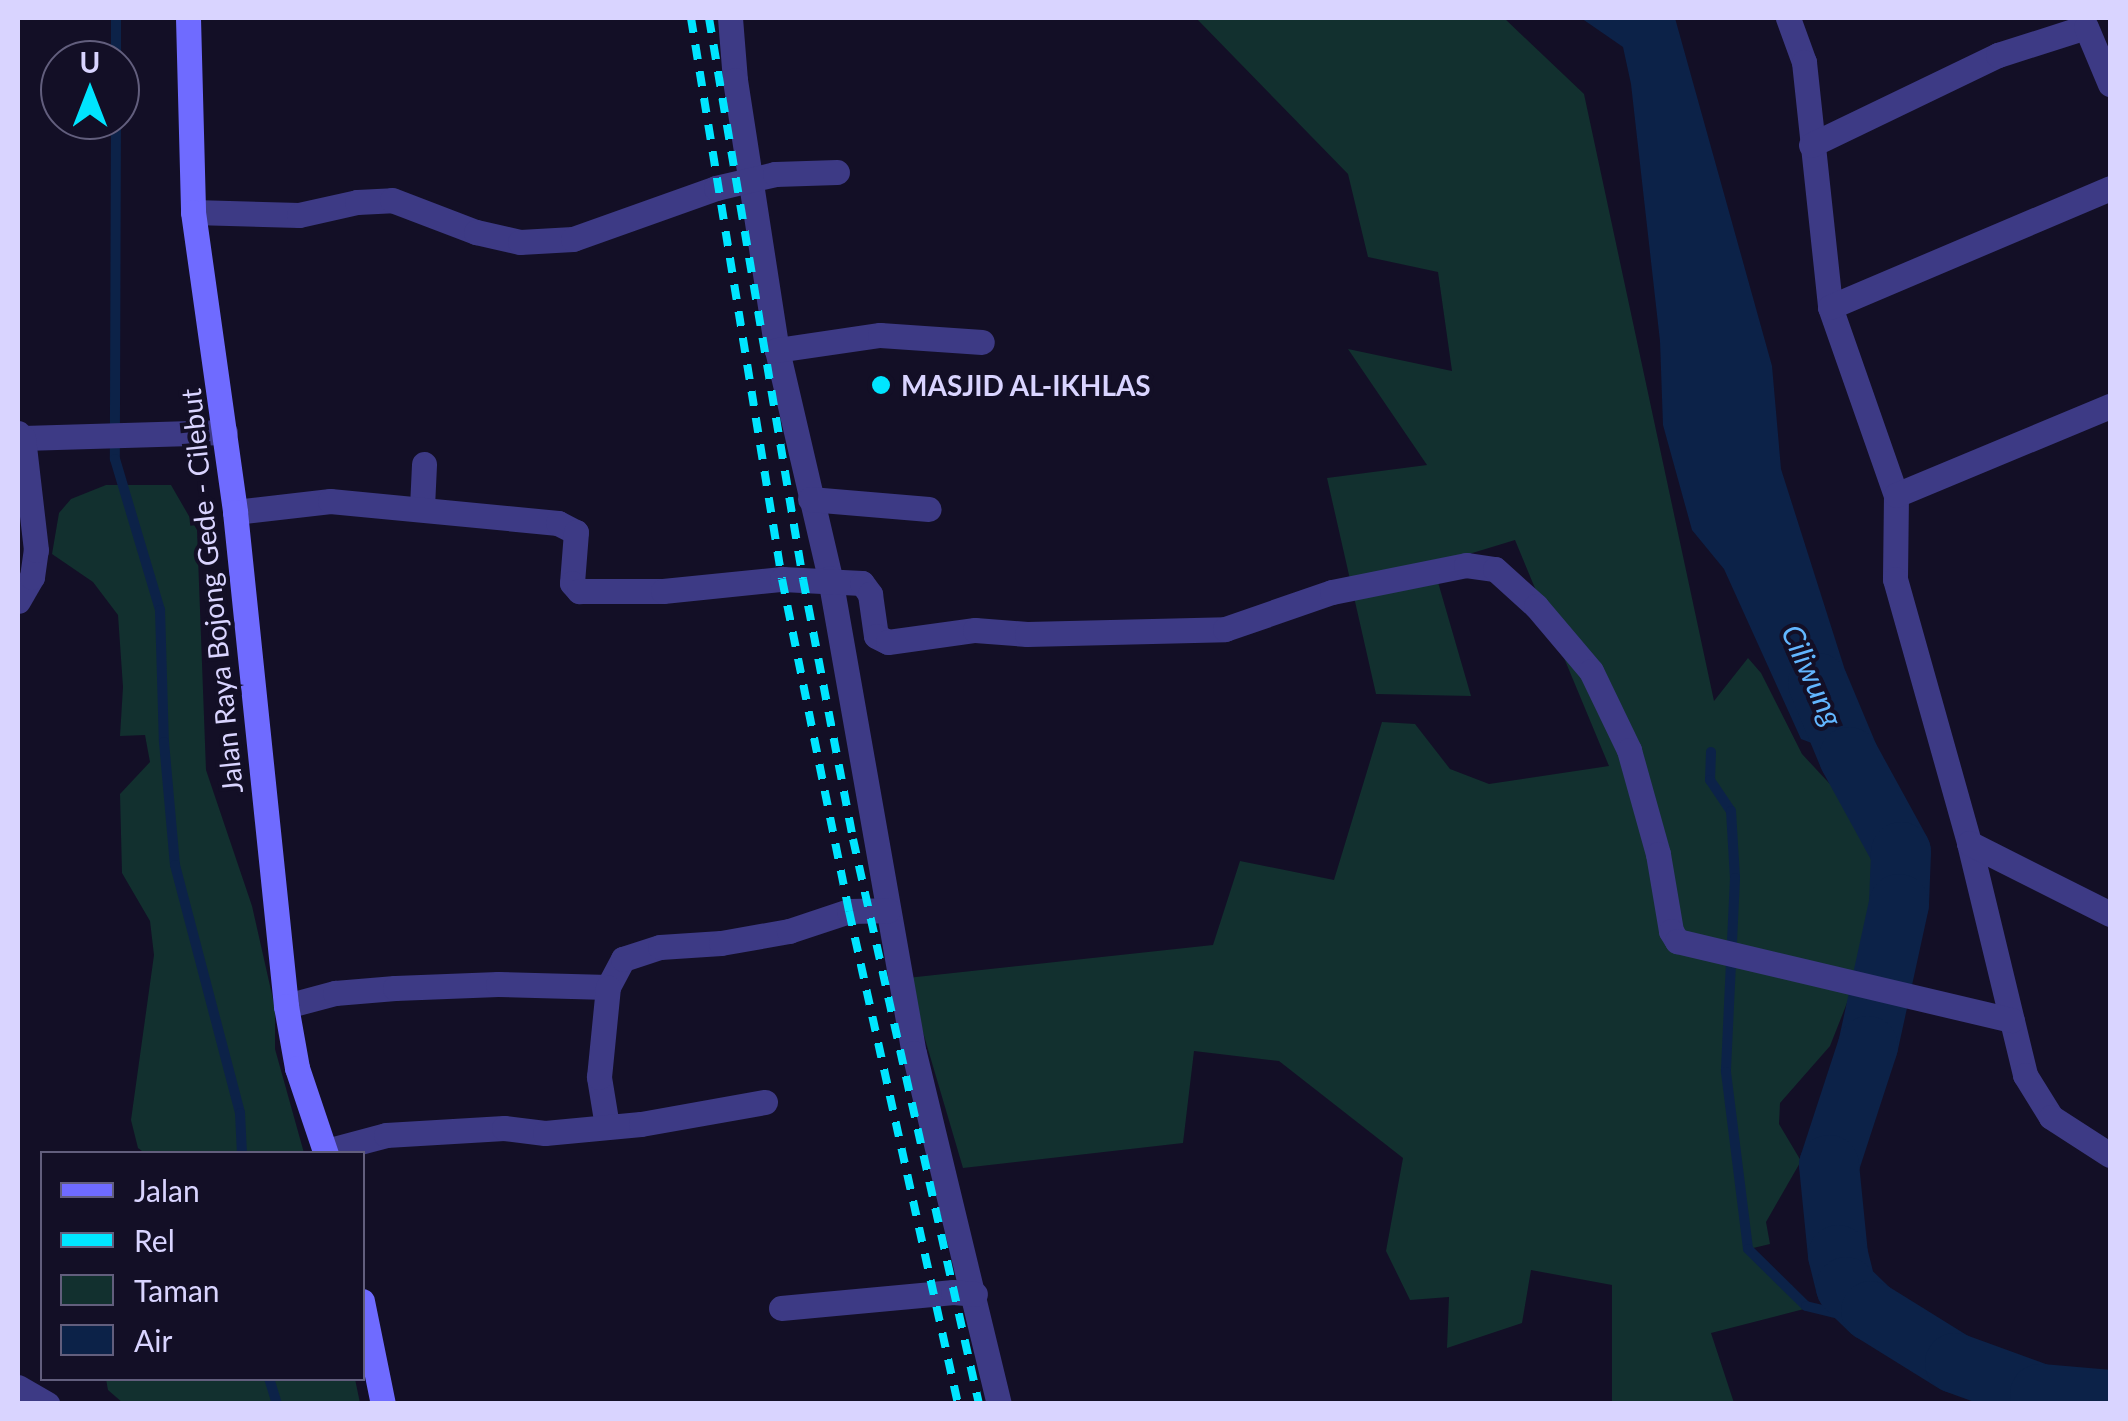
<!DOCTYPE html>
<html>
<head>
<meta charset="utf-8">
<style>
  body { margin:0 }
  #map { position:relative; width:2128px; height:1421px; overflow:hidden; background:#130f26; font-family:Lato,sans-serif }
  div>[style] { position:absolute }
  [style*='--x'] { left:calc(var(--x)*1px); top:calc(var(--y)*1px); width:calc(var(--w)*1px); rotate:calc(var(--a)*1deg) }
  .green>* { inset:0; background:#12302f }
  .water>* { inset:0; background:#0c2248 }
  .stream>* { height:10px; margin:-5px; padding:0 5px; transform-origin:5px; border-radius:5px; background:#0c2248 }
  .river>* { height:60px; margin:-30px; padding:0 30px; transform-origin:30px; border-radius:30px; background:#0c2248 }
  .minor>* { height:25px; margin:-12.5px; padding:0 12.5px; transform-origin:12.5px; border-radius:12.5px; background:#3d3a85 }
  .secondary>* { height:25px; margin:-12.5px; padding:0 12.5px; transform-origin:12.5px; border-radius:12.5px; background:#6f6bff }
  .rail>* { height:8px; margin-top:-4px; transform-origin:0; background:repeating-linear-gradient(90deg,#00e5ff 0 15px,transparent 0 27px) }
  .dots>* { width:28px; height:28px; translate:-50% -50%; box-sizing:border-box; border:5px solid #130f26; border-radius:50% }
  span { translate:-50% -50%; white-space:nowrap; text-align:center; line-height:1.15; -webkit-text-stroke:8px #130f26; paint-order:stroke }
  .poi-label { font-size:28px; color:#d9d4ff; font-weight:700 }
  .left { translate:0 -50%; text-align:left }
  .street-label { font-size:28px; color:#d9d4ff }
  .water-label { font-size:30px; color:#62b6ff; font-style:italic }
  .frame { position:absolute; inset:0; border:20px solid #d9d4ff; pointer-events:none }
  .legend { position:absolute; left:40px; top:1151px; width:325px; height:230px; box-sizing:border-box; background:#130f26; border:2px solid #625e7d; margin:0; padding:12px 18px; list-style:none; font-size:30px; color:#d9d4ff }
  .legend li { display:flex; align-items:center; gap:20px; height:50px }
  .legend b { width:50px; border:2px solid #625e7d }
  .north { position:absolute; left:40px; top:40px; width:100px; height:100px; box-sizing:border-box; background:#130f26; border:2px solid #625e7d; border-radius:50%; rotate:0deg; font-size:28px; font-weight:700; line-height:40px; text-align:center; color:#d9d4ff }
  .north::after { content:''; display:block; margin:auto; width:35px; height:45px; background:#00e5ff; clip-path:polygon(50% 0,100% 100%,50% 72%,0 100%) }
</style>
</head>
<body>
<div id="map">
  <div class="green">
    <div style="clip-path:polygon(1196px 18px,1504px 18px,1584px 94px,1714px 701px,1748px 658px,1761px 673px,1802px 754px,1894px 853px,1875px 932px,1830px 1046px,1780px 1103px,1779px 1124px,1801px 1161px,1766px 1222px,1770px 1244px,1749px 1249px,1804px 1309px,1711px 1333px,1734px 1403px,1612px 1403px,1612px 1285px,1531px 1270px,1522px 1323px,1447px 1348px,1449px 1297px,1410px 1300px,1386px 1251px,1403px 1158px,1279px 1061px,1194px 1051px,1183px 1143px,963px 1168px,907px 978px,1213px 945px,1240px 861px,1334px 880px,1382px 722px,1415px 724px,1450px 769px,1489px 784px,1609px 766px,1515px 540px,1433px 565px,1471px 696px,1376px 694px,1327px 478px,1427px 465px,1348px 349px,1452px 371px,1438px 272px,1368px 257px,1348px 174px)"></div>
    <div style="clip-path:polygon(106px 485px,171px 485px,197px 530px,206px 770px,252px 906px,275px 1008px,275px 1049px,304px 1153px,146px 1154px,138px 1148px,131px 1120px,154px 955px,150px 921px,122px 873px,120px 794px,150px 762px,145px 735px,120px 736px,123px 687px,118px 615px,93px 582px,52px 554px,59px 513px,71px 499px)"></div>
    <div style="clip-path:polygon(106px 1379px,355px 1379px,360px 1403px,123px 1403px,108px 1390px)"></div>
  </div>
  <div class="water">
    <div style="clip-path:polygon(1581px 18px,1675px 18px,1772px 366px,1781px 469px,1864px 730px,1849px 757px,1801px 739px,1724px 569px,1692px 530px,1663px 425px,1660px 341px,1631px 84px,1623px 47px)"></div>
  </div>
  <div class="stream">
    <div style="--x:116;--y:18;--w:42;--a:90"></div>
    <div style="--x:116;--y:120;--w:339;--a:90.2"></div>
    <div style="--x:115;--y:459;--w:158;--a:73.4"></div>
    <div style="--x:160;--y:610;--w:132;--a:88.3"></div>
    <div style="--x:164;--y:742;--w:123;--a:84.9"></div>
    <div style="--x:175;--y:865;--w:256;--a:75.3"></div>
    <div style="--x:240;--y:1113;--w:41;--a:87.2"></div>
    <div style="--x:1711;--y:752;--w:28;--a:92"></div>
    <div style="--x:1710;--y:780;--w:37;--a:56"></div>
    <div style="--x:1731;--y:811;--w:67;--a:86.6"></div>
    <div style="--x:1735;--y:878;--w:194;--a:92.7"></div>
    <div style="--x:1726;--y:1072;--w:178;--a:82.9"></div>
    <div style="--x:1748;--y:1249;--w:81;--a:44.5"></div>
    <div style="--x:1806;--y:1306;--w:97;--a:13.7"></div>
    <div style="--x:269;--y:1378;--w:27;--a:73"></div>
  </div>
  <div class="river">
    <div style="--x:1818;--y:683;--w:80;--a:67.3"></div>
    <div style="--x:1849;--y:757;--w:108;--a:61.3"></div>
    <div style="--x:1901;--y:852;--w:52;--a:92.2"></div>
    <div style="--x:1899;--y:904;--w:145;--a:102.3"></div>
    <div style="--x:1868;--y:1046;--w:125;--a:108.1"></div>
    <div style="--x:1829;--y:1165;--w:90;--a:84.3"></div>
    <div style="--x:1838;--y:1255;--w:33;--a:76"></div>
    <div style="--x:1846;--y:1287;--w:35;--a:44"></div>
    <div style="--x:1871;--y:1311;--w:99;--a:31.8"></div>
    <div style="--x:1955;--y:1363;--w:90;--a:20"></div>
    <div style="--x:2040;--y:1394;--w:70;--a:4.9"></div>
  </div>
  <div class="minor">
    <div style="--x:730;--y:18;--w:62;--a:85.4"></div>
    <div style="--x:735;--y:80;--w:273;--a:81.2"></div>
    <div style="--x:777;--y:350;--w:234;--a:76.9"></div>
    <div style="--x:830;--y:578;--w:482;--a:80"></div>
    <div style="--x:914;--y:1053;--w:361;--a:76.4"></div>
    <div style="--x:1788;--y:18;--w:47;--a:70"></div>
    <div style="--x:1804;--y:62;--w:246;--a:83.9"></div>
    <div style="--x:1830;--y:307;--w:199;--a:70.7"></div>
    <div style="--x:1896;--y:495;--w:84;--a:90.7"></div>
    <div style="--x:1895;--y:579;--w:274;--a:74.3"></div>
    <div style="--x:1969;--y:843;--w:239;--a:76.4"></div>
    <div style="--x:2025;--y:1075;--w:49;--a:58.2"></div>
    <div style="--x:2051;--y:1117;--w:70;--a:32.8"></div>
    <div style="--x:1811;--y:145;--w:208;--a:-25.7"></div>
    <div style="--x:1998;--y:55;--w:92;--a:-17.7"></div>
    <div style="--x:2086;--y:27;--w:62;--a:67.2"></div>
    <div style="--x:193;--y:212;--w:106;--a:1.6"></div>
    <div style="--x:299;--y:215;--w:59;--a:-12.6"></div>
    <div style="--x:357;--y:202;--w:35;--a:-3"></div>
    <div style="--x:392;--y:200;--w:90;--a:20.9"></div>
    <div style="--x:476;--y:232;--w:45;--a:12.8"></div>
    <div style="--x:520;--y:242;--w:53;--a:-3.2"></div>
    <div style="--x:573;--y:239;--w:152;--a:-19.6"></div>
    <div style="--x:716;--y:188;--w:61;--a:-13.3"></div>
    <div style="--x:775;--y:174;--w:62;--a:-1.8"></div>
    <div style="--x:1830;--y:307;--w:304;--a:-23"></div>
    <div style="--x:777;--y:350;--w:104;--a:-8.3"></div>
    <div style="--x:880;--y:335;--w:102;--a:3.9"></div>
    <div style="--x:18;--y:433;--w:7;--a:45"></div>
    <div style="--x:23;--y:438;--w:202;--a:-1.7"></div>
    <div style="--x:1896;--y:495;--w:232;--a:-22.6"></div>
    <div style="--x:810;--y:499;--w:119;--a:4.8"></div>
    <div style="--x:422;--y:507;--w:43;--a:-87.3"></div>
    <div style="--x:235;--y:512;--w:96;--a:-6.6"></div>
    <div style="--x:330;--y:501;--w:229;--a:5.5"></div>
    <div style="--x:558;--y:523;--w:20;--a:27"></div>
    <div style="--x:576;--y:532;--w:51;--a:94.5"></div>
    <div style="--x:572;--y:583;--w:11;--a:49"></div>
    <div style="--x:579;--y:591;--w:84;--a:0"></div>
    <div style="--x:663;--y:591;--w:120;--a:-5.8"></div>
    <div style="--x:782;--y:579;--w:80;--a:2.9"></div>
    <div style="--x:862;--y:583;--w:14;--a:54"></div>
    <div style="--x:870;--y:594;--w:42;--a:81.9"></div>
    <div style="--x:876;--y:636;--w:13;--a:27"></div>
    <div style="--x:888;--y:642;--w:88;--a:-7.9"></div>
    <div style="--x:975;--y:630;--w:52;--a:4.4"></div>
    <div style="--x:1027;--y:634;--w:198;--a:-1.4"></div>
    <div style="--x:1225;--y:629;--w:113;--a:-19.1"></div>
    <div style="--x:1332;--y:592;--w:137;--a:-11.4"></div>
    <div style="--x:1466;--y:565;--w:29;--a:8"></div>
    <div style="--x:1495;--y:569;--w:55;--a:42.1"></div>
    <div style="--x:1536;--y:606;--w:85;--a:49.8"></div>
    <div style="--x:1591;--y:671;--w:88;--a:64.3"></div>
    <div style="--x:1629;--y:750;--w:108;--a:74.4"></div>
    <div style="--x:1658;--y:854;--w:78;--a:80.4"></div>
    <div style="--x:1671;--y:931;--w:12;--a:59"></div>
    <div style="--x:1677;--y:941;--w:344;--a:13.3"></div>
    <div style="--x:18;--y:601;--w:28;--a:-60"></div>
    <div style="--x:32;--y:577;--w:27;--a:-82"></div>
    <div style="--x:36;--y:550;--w:113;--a:-96.6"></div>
    <div style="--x:1969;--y:843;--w:158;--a:26.7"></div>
    <div style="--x:286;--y:1006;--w:51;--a:-14.9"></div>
    <div style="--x:335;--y:993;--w:60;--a:-4.8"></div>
    <div style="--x:395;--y:988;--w:103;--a:-2.2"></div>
    <div style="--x:498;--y:984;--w:110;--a:1.6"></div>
    <div style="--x:608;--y:987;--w:32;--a:-62"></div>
    <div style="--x:623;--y:959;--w:39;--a:-18"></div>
    <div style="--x:660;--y:947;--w:61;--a:-3.8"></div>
    <div style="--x:721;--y:943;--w:69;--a:-10"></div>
    <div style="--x:789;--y:931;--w:63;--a:-18.4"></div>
    <div style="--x:849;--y:911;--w:39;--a:-1"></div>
    <div style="--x:607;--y:1126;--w:50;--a:-99.3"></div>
    <div style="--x:599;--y:1077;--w:90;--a:-84.3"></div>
    <div style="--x:326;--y:1151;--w:62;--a:-14.9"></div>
    <div style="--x:386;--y:1135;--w:118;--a:-3.4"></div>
    <div style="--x:504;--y:1128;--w:41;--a:7"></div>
    <div style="--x:545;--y:1133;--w:96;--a:-5.4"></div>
    <div style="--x:641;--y:1124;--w:126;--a:-10.1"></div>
    <div style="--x:781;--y:1308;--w:173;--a:-5.3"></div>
    <div style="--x:953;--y:1292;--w:22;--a:5"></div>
    <div style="--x:18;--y:1387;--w:34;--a:30"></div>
  </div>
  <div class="secondary">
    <div style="--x:188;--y:18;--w:194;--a:88.5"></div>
    <div style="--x:193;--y:212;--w:303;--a:82"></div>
    <div style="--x:235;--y:512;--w:497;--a:84.1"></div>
    <div style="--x:286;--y:1006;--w:63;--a:79.9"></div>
    <div style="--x:297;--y:1068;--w:91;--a:71.4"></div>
    <div style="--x:362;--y:1301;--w:105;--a:78.5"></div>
  </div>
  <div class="rail">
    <div style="--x:691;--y:18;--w:568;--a:80.79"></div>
    <div style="--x:782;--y:579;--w:339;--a:78.6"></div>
    <div style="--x:849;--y:911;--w:505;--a:77.53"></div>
    <div style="--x:709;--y:18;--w:569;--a:80.49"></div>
    <div style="--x:803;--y:579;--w:265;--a:79.1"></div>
    <div style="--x:853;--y:839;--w:579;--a:77.43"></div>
  </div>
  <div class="dots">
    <div style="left:881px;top:385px;background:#00e5ff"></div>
  </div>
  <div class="poi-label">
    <span class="left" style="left:901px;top:385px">MASJID AL-IKHLAS</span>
  </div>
  <div class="street-label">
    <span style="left:211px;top:591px;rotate:-96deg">Jalan Raya Bojong Gede - Cilebut</span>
  </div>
  <div class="water-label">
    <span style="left:1813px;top:675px;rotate:66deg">Ciliwung</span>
  </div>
  <div class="frame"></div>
  <ul class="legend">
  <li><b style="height:12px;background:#6f6bff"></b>Jalan</li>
  <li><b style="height:12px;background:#00e5ff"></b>Rel</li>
  <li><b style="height:28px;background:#12302f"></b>Taman</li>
  <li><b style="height:28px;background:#0c2248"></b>Air</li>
  </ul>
  <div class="north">U</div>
</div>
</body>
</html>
